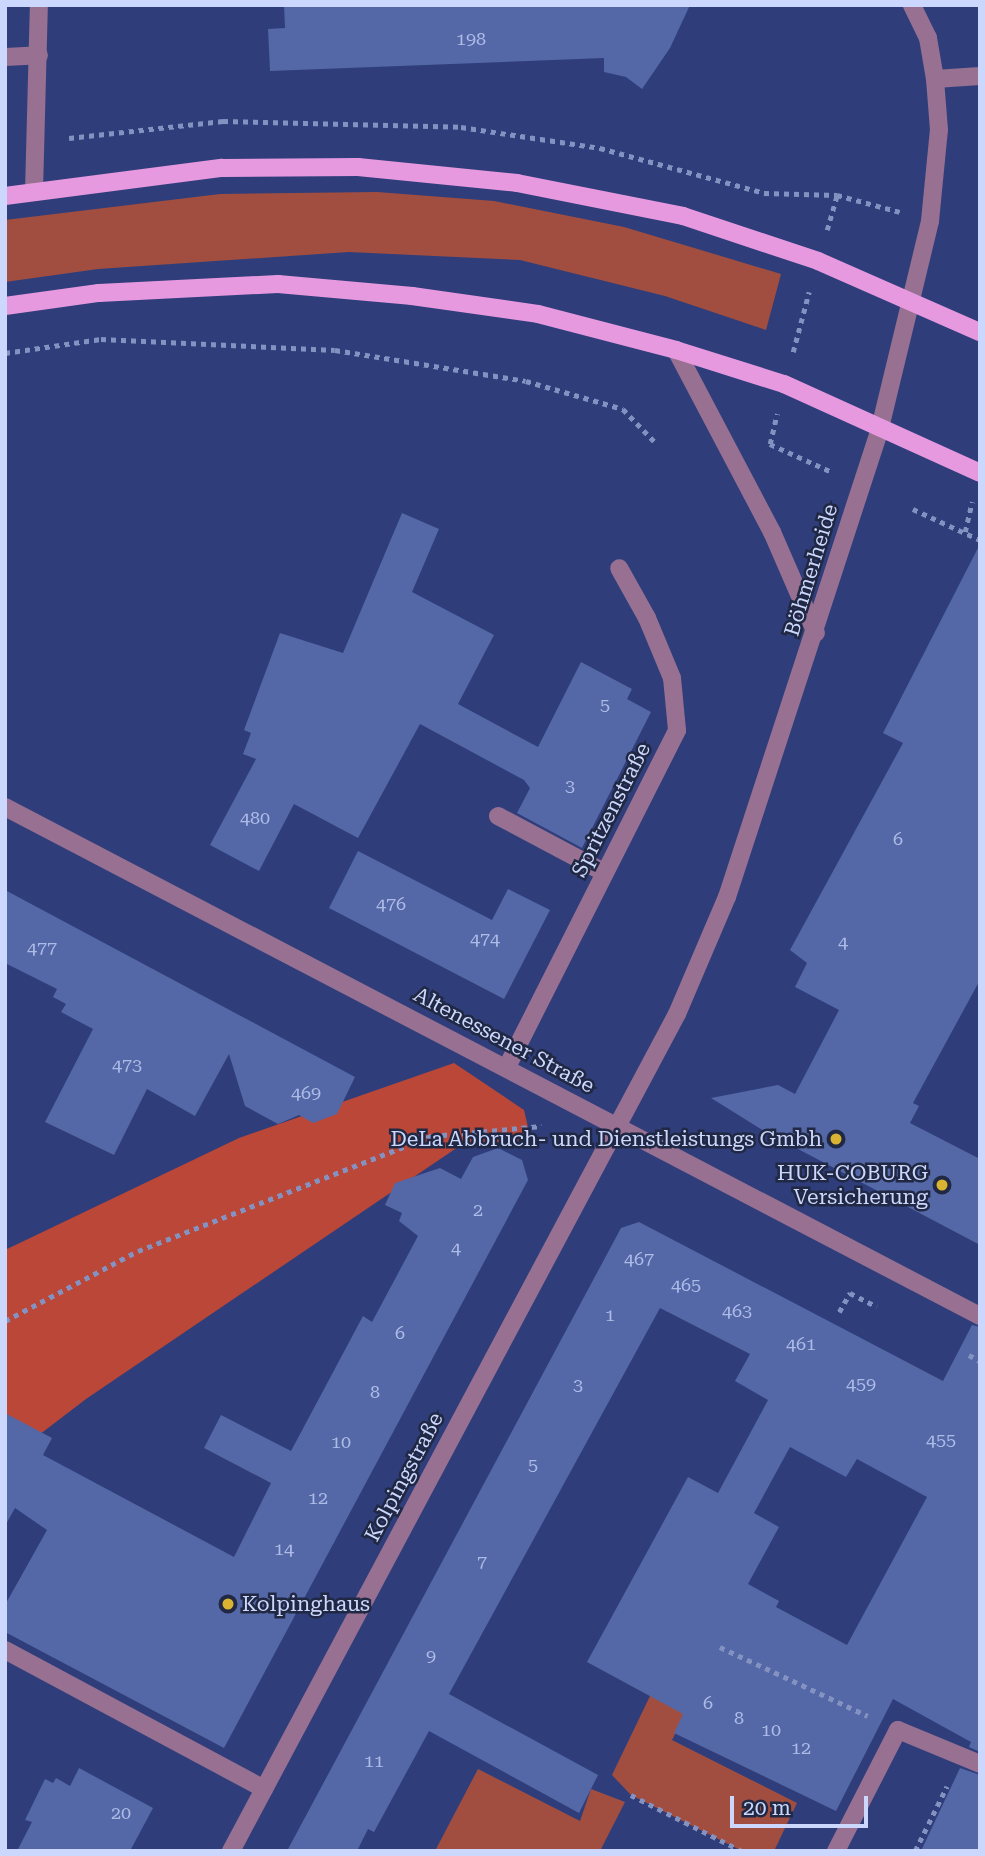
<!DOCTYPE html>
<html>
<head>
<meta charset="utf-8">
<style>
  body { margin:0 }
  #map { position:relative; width:985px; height:1856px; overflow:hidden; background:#2f3e7a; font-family:"Roboto Serif",serif }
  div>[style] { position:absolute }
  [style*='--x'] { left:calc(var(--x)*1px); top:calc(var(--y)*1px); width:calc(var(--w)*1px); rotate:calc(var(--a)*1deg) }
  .green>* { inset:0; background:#a14e40 }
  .forest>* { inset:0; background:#ba4737 }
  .building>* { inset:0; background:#5467a7 }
  .path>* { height:4.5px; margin-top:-2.25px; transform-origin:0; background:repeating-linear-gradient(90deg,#8492c1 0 5px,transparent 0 10px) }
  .minor>* { height:18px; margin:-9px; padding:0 9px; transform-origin:9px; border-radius:9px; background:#977092 }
  .major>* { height:18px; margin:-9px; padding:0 9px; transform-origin:9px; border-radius:9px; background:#e799df }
  .dots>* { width:19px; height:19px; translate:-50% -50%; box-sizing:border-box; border:4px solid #202843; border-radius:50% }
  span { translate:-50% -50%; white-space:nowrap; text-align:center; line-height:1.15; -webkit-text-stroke:5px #202843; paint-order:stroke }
  .number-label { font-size:18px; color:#adbbe7 }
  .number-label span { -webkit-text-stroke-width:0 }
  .street-label { font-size:21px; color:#cbd7fc }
  .poi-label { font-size:21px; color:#cbd7fc }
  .right { translate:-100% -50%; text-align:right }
  .left { translate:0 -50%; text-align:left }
  .frame { position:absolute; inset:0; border:7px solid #cbd7fc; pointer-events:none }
  .scale { position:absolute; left:730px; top:1796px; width:138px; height:32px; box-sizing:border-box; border:4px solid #cbd7fc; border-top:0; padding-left:9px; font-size:21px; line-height:24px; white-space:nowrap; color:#cbd7fc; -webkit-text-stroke:5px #202843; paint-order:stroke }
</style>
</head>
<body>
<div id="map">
  <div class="green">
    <div style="clip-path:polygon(377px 192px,494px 201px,624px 227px,781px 274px,766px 330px,665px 296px,520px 260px,349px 252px,98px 269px,5px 282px,5px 220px,220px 194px)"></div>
    <div style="clip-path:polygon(717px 1651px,672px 1740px,797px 1803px,774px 1851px,742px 1851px,631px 1795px,612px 1775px,650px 1696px)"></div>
    <div style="clip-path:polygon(478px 1769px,580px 1821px,591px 1789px,625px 1802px,600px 1851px,435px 1851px)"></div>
  </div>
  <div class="forest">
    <div style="clip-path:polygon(454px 1063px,524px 1110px,531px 1140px,461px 1145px,86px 1399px,5px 1461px,5px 1250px,239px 1138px)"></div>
  </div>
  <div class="building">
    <div style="clip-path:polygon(284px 5px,690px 5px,670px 48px,642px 89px,626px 77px,604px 72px,604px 58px,270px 71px,268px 29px,285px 28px)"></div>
    <div style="clip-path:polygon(402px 513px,439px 529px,412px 592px,494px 635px,458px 704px,538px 747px,581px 662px,632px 689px,627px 699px,651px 712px,582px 848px,517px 813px,530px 788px,524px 780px,420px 724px,358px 838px,294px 804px,259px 871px,210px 845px,256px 759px,243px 754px,251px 733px,244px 730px,280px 633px,343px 653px)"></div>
    <div style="clip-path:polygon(980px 544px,980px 980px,913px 1103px,919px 1106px,910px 1123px,980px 1159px,980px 1245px,764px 1131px,711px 1098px,778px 1085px,795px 1094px,839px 1010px,795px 987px,807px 963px,790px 950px,903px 743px,883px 733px)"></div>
    <div style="clip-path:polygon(358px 851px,492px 920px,508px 889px,550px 910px,504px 999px,329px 908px)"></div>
    <div style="clip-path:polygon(5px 890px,355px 1077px,337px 1114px,313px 1123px,299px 1115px,278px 1124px,245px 1106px,229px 1054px,195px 1116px,147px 1089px,114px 1155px,45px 1122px,93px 1029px,61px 1012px,66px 1004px,53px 997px,57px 989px,5px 963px)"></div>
    <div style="clip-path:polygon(498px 1148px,522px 1160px,528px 1180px,224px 1748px,5px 1632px,5px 1605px,47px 1530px,15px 1508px,5px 1526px,5px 1413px,52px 1438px,43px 1455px,234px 1557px,271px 1483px,204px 1448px,221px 1415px,291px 1451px,363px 1316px,372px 1322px,418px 1236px,399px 1221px,402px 1213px,385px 1205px,395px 1183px,440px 1168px,461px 1179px,473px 1157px)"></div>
    <div style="clip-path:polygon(evenodd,639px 1222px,943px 1381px,972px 1325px,980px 1327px,980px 1752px,969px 1747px,971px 1742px,893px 1699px,836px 1811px,674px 1733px,683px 1714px,587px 1662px,688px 1477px,718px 1493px,768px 1400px,735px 1381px,750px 1354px,660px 1308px,449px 1694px,598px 1775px,579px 1813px,429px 1731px,374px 1832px,368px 1829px,357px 1851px,287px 1851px,621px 1228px,639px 1222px,790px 1447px,846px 1477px,857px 1459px,927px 1497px,847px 1645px,776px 1607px,779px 1601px,748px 1584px,779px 1527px,754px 1513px,790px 1447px)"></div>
    <div style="clip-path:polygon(79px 1768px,153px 1808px,130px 1851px,17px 1851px,32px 1822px,25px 1820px,45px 1779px,53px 1783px,56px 1778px,70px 1786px)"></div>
    <div style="clip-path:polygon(960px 1768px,980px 1775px,980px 1851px,921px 1851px)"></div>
  </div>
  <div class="path">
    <div style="--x:69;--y:138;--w:155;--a:-6.3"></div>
    <div style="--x:223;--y:121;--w:238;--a:1.4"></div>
    <div style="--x:461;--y:127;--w:141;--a:8.6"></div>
    <div style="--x:600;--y:148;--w:170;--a:15.3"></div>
    <div style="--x:764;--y:193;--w:73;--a:1.6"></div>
    <div style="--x:837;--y:195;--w:65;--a:15.1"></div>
    <div style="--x:827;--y:230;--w:36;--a:-74"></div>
    <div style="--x:793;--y:352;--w:62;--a:-75.1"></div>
    <div style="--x:5;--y:353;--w:97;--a:-8.3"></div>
    <div style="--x:101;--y:339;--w:234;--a:2.7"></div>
    <div style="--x:335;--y:350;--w:193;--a:9.2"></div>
    <div style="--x:526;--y:381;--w:101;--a:16.1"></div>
    <div style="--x:623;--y:409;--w:46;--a:45.9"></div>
    <div style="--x:770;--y:444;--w:31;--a:-77"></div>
    <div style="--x:770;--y:444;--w:68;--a:24.3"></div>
    <div style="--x:913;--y:509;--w:74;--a:24.8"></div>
    <div style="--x:965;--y:532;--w:31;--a:-77"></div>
    <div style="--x:839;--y:1312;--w:22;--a:-60"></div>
    <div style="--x:850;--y:1293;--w:30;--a:27"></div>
    <div style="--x:5;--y:1321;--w:150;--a:-27.8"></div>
    <div style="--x:138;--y:1251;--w:316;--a:-21.4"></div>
    <div style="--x:432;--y:1136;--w:110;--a:-5.2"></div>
    <div style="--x:969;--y:1355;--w:13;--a:29"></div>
    <div style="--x:720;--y:1647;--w:163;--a:25"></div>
    <div style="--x:631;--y:1795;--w:124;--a:26.8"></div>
    <div style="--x:915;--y:1851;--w:72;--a:-63.8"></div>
  </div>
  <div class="minor">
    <div style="--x:5;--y:57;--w:34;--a:-3"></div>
    <div style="--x:935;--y:79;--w:45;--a:-3.8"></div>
    <div style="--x:34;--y:192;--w:187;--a:-88.5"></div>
    <div style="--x:676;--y:350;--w:206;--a:62.2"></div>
    <div style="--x:772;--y:532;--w:110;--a:66.5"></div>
    <div style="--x:5;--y:807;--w:1100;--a:27.57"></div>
    <div style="--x:498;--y:816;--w:121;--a:28"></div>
    <div style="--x:507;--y:1067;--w:377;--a:-63.2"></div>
    <div style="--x:677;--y:730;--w:52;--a:-95.5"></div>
    <div style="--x:672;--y:678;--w:65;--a:-112.6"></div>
    <div style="--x:647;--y:618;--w:57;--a:-119.2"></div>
    <div style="--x:5;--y:1650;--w:294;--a:28.2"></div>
    <div style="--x:231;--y:1851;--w:948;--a:-61.95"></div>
    <div style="--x:677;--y:1014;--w:127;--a:-66.9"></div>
    <div style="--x:727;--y:897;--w:493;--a:-71.9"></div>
    <div style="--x:880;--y:428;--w:213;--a:-76.4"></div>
    <div style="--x:930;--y:221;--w:91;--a:-84.4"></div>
    <div style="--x:939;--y:130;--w:51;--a:-94.5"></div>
    <div style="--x:935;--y:79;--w:42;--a:-99.7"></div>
    <div style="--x:928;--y:38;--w:37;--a:-116"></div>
    <div style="--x:836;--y:1851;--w:136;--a:-62.9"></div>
    <div style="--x:898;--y:1730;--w:89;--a:22.5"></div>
  </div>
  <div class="major">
    <div style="--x:5;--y:196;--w:219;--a:-7.4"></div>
    <div style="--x:222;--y:168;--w:136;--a:-0.4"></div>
    <div style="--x:358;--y:167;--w:160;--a:5.7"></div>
    <div style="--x:517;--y:183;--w:169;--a:11.2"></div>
    <div style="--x:683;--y:216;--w:142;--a:18.4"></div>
    <div style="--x:818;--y:261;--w:177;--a:23.7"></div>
    <div style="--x:5;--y:306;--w:95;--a:-7.9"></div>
    <div style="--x:99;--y:293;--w:179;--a:-2.9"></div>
    <div style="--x:278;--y:284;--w:135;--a:5.1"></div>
    <div style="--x:412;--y:296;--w:127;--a:8.1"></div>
    <div style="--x:538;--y:314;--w:143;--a:14.6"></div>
    <div style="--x:676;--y:350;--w:113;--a:17.5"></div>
    <div style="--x:784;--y:384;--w:215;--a:24.4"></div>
  </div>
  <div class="dots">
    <div style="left:836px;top:1139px;background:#dab333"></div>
    <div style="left:942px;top:1185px;background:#dab333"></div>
    <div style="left:228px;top:1604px;background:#dab333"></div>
  </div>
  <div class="number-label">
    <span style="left:471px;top:39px">198</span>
    <span style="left:605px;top:705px">5</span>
    <span style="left:570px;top:786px">3</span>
    <span style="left:255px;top:818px">480</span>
    <span style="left:898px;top:839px">6</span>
    <span style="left:391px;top:904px">476</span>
    <span style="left:485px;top:939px">474</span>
    <span style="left:843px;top:942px">4</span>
    <span style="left:42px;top:948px">477</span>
    <span style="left:127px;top:1065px">473</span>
    <span style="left:306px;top:1093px">469</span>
    <span style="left:478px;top:1210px">2</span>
    <span style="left:456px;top:1248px">4</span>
    <span style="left:639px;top:1259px">467</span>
    <span style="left:686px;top:1285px">465</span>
    <span style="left:737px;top:1311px">463</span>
    <span style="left:610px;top:1315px">1</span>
    <span style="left:400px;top:1333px">6</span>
    <span style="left:801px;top:1344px">461</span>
    <span style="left:861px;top:1384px">459</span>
    <span style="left:578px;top:1385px">3</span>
    <span style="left:375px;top:1392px">8</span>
    <span style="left:941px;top:1440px">455</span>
    <span style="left:341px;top:1442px">10</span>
    <span style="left:533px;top:1465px">5</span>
    <span style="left:318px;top:1498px">12</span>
    <span style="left:284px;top:1549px">14</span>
    <span style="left:482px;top:1562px">7</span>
    <span style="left:431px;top:1656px">9</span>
    <span style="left:708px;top:1703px">6</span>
    <span style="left:739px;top:1718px">8</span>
    <span style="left:771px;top:1730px">10</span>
    <span style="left:801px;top:1748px">12</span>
    <span style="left:374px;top:1761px">11</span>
    <span style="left:121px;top:1813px">20</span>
  </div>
  <div class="street-label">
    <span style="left:811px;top:570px;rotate:-73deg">Böhmerheide</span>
    <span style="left:611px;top:810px;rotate:-63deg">Spritzenstraße</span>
    <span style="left:504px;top:1040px;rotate:28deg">Altenessener Straße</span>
    <span style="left:404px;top:1477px;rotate:-62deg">Kolpingstraße</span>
  </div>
  <div class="poi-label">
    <span class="right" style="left:822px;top:1139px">DeLa Abbruch- und Dienstleistungs Gmbh</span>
    <span class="right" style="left:928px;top:1185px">HUK-COBURG<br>Versicherung</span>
    <span class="left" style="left:242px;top:1604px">Kolpinghaus</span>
  </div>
  <div class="frame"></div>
  <div class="scale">20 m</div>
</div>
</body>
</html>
